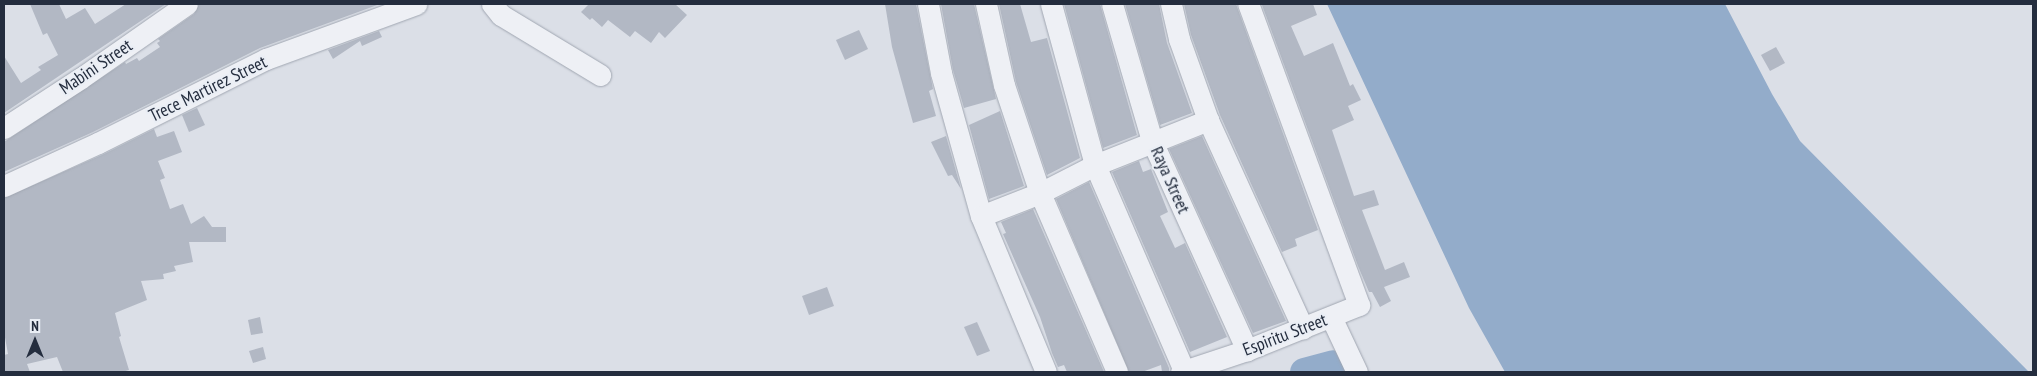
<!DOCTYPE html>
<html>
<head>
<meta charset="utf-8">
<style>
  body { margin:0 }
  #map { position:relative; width:2037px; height:376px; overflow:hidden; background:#dbdfe7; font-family:"PT Sans Narrow",sans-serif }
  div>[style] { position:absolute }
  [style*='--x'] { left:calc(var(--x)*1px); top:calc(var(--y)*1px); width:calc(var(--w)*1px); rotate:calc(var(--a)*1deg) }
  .water>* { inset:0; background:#93acca }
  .river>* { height:28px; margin:-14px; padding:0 14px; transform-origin:14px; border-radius:14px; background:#93acca }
  .building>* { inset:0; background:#b2b8c4 }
  .roads { filter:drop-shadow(0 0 1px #a0a6b1) drop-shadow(0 0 1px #a0a6b1) }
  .minor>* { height:21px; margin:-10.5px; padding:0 10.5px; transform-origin:10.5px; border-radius:10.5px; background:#eef0f5 }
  span { translate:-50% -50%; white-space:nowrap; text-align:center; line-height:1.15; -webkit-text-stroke:4px #eaeef5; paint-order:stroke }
  .street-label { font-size:18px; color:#242d3e }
  .frame { position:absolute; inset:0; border:5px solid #242d3e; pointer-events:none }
  .north { position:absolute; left:10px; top:316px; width:50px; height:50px; -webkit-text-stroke:4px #eaeef5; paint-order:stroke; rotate:0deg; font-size:14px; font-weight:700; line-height:20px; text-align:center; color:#242d3e }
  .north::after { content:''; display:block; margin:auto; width:18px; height:22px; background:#242d3e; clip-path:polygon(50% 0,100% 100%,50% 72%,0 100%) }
</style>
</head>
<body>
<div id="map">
  <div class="water">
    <div style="clip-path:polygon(1327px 4px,1725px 4px,1772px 94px,1800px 141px,2029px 372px,1505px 372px,1469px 308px)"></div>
  </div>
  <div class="river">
    <div style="--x:1304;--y:372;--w:30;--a:-15"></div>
  </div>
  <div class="building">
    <div style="clip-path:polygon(30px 4px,59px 4px,66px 19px,85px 8px,95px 24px,126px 4px,166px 4px,4px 113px,4px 56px,21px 83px,41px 70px,38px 67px,58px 55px,47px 33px,43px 35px)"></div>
    <div style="clip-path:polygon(199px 4px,380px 4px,260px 48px,93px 132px,4px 172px,4px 142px,125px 62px,126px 64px,137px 58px,139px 61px,160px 47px,157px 43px,160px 41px,158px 39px,194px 14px)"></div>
    <div style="clip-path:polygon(589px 4px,675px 4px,687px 15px,665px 38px,659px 32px,651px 43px,635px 31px,630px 37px,608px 20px,602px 27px,592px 18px,590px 20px,581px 12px)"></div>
    <div style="clip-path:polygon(885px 4px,916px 4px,933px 89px,929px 91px,936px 116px,913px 123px,892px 47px)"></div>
    <div style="clip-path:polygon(941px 4px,974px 4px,996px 99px,964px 108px,953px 70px)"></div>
    <div style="clip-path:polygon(999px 4px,1020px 4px,1031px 42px,1047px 38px,1080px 158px,1047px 175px,1016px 82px)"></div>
    <div style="clip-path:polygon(1064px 4px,1100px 4px,1137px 135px,1103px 148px)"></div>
    <div style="clip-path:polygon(1125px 4px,1159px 4px,1167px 43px,1192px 113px,1160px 125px)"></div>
    <div style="clip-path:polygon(1184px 4px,1236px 4px,1318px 230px,1295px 239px,1297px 246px,1282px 252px,1220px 115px,1191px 35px)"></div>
    <div style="clip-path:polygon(1265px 4px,1313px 4px,1317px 15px,1291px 26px,1304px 56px,1333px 43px,1350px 86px,1353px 84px,1361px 100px,1348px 106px,1354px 120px,1332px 130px,1354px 196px,1374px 190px,1379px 205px,1362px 210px,1385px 270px,1404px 262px,1410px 277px,1384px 287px,1391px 301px,1380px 307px,1372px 292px,1369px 292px,1358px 266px,1262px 5px)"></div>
    <div style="clip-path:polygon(859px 30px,868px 49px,845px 60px,836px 40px)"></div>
    <div style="clip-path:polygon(379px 31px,382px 37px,362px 46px,360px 41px,333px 59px,328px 50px)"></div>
    <div style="clip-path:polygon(1776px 47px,1785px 63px,1770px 71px,1761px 55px)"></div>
    <div style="clip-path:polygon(197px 108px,205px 125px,189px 132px,182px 115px)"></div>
    <div style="clip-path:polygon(1000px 111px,1024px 186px,989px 199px,969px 125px)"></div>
    <div style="clip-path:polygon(154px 129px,157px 137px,174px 131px,182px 152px,158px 161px,165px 178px,160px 180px,170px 209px,183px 204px,191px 224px,204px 216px,212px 227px,226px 227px,226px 242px,189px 242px,193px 262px,174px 266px,176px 271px,163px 274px,164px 279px,141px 281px,147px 300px,115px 313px,121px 336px,119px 337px,129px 370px,122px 372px,63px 372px,57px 357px,27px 364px,30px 372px,4px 372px,4px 355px,8px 354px,4px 332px,4px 198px,104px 154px)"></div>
    <div style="clip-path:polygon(946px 136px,961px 189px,952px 175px,948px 176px,931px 142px)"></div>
    <div style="clip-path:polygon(1202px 136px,1286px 321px,1253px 333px,1169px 149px)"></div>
    <div style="clip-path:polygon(1139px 161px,1143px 172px,1151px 169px,1168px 212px,1160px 216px,1175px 248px,1185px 243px,1227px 337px,1190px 352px,1112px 172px)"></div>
    <div style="clip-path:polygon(1089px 182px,1169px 368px,1169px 372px,1162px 372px,1161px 365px,1142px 372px,1129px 372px,1056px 199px)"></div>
    <div style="clip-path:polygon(1033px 209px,1104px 372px,1067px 372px,1064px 365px,1058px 367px,1052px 353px,1040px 317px,1003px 234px,1006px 233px,1001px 222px)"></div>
    <div style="clip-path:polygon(827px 287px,834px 306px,809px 315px,802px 296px)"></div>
    <div style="clip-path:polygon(260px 317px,263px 333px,251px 335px,248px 320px)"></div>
    <div style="clip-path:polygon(977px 322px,990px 351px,977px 356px,964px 327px)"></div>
    <div style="clip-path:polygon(263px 347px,266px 359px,253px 363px,249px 351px)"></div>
  </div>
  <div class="roads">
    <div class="minor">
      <div style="--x:492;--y:4;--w:14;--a:51"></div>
      <div style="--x:501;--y:15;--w:116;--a:31.2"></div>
      <div style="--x:928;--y:4;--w:70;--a:79.3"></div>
      <div style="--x:941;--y:73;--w:148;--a:74.4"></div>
      <div style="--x:981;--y:216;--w:169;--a:67.4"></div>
      <div style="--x:986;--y:4;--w:83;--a:77.5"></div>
      <div style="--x:1004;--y:85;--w:114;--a:71.6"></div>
      <div style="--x:1040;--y:193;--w:195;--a:66.7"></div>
      <div style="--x:1051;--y:4;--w:167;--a:74.7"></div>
      <div style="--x:1095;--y:165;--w:224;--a:66.6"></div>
      <div style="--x:1112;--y:4;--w:143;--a:73.7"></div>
      <div style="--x:1152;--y:141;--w:230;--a:65.6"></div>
      <div style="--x:1171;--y:4;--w:36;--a:77"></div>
      <div style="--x:1179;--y:39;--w:86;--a:70.3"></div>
      <div style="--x:1208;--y:120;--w:229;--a:65.5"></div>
      <div style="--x:4;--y:128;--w:92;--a:-33"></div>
      <div style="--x:81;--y:78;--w:129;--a:-34.9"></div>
      <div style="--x:4;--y:186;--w:103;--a:-24.6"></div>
      <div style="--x:98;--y:143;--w:188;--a:-26.6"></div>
      <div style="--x:266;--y:59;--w:160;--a:-20.1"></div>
      <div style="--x:981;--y:216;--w:63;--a:-21.3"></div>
      <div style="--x:1040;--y:193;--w:62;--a:-27"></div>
      <div style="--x:1095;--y:165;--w:122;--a:-21.7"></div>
      <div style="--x:1331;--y:317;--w:61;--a:64.7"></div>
      <div style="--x:1181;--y:372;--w:70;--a:-18.4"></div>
      <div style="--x:1247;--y:350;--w:121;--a:-21.9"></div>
      <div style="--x:1359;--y:305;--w:321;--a:-110.2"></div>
    </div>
  </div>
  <div class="street-label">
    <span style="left:96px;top:67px;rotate:-34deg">Mabini Street</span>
    <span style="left:208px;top:89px;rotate:-26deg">Trece Martirez Street</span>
    <span style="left:1170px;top:180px;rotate:66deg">Raya Street</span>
    <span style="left:1285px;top:335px;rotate:-21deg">Espiritu Street</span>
  </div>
  <div class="frame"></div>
  <div class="north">N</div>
</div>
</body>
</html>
